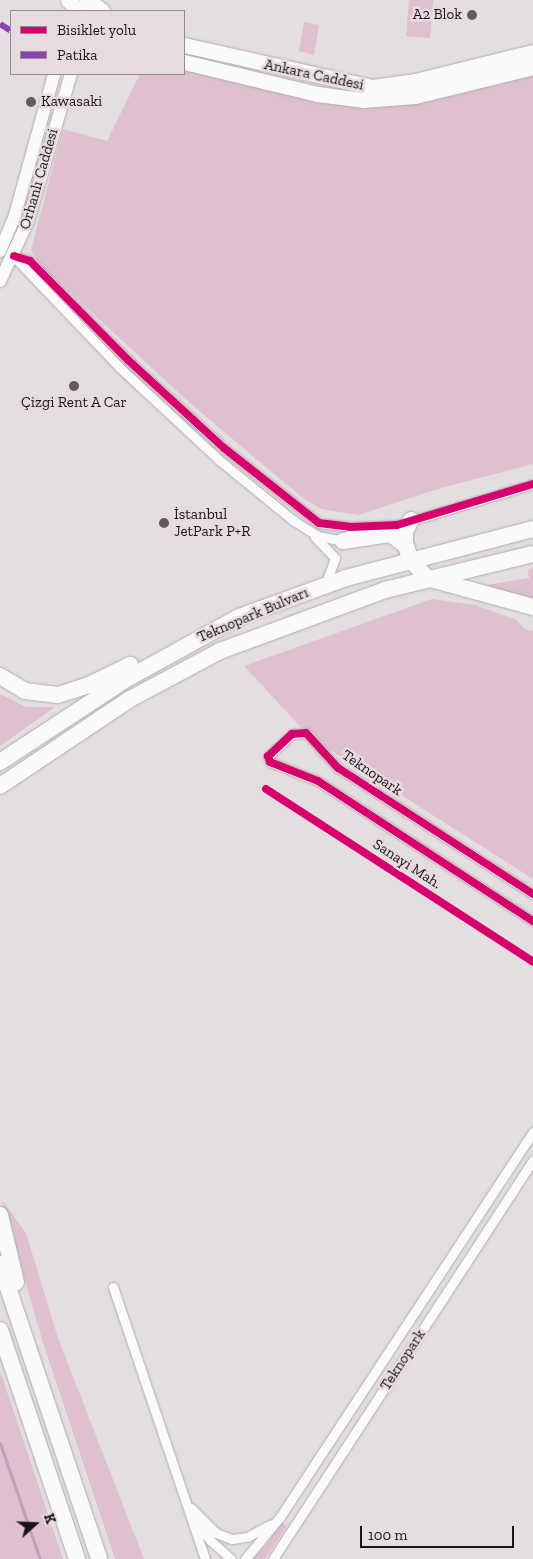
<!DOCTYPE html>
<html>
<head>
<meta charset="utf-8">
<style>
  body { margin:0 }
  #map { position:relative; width:533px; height:1559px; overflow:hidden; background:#e4dee1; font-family:"Zilla Slab",serif }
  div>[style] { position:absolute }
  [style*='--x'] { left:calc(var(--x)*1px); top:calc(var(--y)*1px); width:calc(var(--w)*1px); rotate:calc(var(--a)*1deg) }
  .green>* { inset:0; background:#dec0d0 }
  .stream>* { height:3px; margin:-1.5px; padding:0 1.5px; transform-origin:1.5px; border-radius:1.5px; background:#c99db6 }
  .roads { filter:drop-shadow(0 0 1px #b1acaf) drop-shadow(0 0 1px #b1acaf) }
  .street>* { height:9px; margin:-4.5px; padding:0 4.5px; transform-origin:4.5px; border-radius:4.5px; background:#fbfafa }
  .secondary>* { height:12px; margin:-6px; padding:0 6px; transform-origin:6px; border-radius:6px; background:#fbfafa }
  .primary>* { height:15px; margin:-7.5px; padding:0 7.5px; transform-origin:7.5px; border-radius:7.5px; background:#fbfafa }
  .highway>* { height:16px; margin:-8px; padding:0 8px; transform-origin:8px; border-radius:8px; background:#fbfafa }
  .quiet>* { height:6px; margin-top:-3px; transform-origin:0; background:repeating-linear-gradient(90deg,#8e44ad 0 12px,transparent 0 18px) }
  .cycleway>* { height:8px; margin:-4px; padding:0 4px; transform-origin:4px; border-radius:4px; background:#d6006c }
  .dots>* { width:14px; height:14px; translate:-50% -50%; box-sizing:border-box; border:2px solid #e8dae1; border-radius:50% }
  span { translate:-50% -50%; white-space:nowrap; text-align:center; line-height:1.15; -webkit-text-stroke:5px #e8dae1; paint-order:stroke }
  .poi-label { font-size:15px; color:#191517 }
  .right { translate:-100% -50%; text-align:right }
  .left { translate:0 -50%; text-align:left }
  .street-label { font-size:15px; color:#191517 }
  .legend { position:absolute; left:10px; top:10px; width:175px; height:65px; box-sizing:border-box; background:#e8dae1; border:1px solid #958b90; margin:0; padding:6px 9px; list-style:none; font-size:15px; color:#191517 }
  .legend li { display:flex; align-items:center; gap:10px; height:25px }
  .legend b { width:25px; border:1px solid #958b90 }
  .north { position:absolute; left:10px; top:1499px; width:50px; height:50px; -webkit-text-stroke:4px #e8dae1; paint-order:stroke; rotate:70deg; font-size:14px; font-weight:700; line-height:20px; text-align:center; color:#191517 }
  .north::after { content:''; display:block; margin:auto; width:18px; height:22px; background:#191517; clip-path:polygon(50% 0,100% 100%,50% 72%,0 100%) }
  .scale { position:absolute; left:360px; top:1526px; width:154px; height:22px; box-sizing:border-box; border:2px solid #191517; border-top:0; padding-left:6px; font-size:15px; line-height:18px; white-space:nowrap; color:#191517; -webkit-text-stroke:4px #e8dae1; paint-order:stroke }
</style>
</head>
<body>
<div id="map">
  <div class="green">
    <div style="clip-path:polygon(409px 0,433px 0,430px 38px,406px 36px)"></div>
    <div style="clip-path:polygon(304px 22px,319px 25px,314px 55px,299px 51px)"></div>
    <div style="clip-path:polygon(184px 67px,366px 107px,425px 101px,533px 75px,533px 464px,441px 488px,359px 515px,321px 509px,304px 499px,191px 404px,39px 264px,31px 250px,63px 129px,107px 141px,140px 74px,184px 74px)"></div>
    <div style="clip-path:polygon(533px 568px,533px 602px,486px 585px,529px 578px,528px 570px)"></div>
    <div style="clip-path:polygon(432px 599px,475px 605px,517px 620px,523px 628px,533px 631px,533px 879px,310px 737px,244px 666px)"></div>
    <div style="clip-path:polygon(0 694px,26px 707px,55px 707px,0 746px)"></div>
    <div style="clip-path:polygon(2px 1200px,26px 1233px,58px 1338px,144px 1559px,115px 1559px,43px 1343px)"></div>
    <div style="clip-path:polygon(0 1371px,63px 1559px,0 1559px)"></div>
    <div style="clip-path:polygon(282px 1523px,287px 1526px,265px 1559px,252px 1559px,263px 1549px)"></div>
  </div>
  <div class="stream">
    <div style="--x:0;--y:1443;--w:123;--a:71"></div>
  </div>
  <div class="roads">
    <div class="street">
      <div style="--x:14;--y:256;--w:17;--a:17"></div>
      <div style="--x:30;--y:261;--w:139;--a:45.3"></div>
      <div style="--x:128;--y:360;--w:130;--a:42.5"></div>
      <div style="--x:224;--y:448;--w:121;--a:38.3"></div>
      <div style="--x:319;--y:523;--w:31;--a:7"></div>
      <div style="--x:350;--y:527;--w:47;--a:-2.4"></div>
      <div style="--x:397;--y:525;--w:142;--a:-16.8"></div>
      <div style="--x:15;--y:258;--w:151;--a:46.3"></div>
      <div style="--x:119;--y:367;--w:137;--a:42.9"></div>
      <div style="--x:219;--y:460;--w:97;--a:39.1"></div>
      <div style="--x:294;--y:521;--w:28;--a:32"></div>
      <div style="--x:318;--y:536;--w:25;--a:11"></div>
      <div style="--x:315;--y:537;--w:29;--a:46"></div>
      <div style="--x:335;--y:558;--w:29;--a:110"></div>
      <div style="--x:533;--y:894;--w:232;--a:-147.1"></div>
      <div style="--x:338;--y:768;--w:47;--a:-132.4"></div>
      <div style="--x:306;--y:733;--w:14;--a:176"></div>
      <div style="--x:292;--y:734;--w:33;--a:137"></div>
      <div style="--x:268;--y:756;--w:6;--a:72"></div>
      <div style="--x:270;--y:762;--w:52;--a:21.6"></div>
      <div style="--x:318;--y:781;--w:257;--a:33.1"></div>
      <div style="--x:113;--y:1287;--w:287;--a:71.3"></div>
      <div style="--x:191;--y:1508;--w:35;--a:45"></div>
      <div style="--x:216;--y:1533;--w:17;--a:21"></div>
      <div style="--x:232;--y:1539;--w:15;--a:-8"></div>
      <div style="--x:247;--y:1537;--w:27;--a:-28"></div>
      <div style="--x:196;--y:1521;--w:24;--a:54"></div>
      <div style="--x:210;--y:1540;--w:28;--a:42"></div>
      <div style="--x:245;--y:1559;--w:55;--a:-50.2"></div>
      <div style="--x:280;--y:1517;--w:461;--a:-56.7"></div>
      <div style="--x:273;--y:1559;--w:476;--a:-56.9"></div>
    </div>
    <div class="secondary">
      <div style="--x:0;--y:251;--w:39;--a:-67"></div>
      <div style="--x:15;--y:215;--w:146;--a:-74.5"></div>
      <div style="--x:0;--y:281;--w:66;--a:-65"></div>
      <div style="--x:28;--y:221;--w:153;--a:-73.7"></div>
    </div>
    <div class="primary">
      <div style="--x:68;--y:0;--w:16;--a:43"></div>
      <div style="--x:87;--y:0;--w:19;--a:35"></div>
      <div style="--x:184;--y:45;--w:193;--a:12.6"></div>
      <div style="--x:372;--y:87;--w:43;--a:-7.9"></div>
      <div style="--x:415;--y:81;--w:122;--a:-13.8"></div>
      <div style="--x:184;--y:62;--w:137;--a:13.5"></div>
      <div style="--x:317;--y:94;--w:46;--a:7.4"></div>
      <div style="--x:363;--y:100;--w:52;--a:-4.4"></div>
      <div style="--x:415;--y:96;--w:122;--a:-13.8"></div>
    </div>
    <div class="highway">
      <div style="--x:411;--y:520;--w:13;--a:119"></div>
      <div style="--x:405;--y:531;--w:11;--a:90"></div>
      <div style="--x:405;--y:542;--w:18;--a:74"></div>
      <div style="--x:410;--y:559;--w:25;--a:48"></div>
      <div style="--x:427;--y:578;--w:110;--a:15.3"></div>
      <div style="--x:343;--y:541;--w:49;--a:-8.3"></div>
      <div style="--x:391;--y:534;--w:19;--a:39"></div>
      <div style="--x:0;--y:676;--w:29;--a:31"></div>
      <div style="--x:25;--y:691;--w:33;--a:7"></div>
      <div style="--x:58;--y:695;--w:33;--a:-18"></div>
      <div style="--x:89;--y:685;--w:46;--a:-26"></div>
      <div style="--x:0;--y:762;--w:149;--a:-33.3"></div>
      <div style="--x:125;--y:680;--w:130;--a:-28.9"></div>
      <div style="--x:239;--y:617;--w:114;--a:-20"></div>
      <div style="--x:346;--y:578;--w:193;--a:-14.7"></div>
      <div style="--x:0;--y:786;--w:156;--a:-33.8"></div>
      <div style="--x:130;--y:699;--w:102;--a:-28.1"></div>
      <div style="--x:220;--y:651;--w:176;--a:-20.3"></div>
      <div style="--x:385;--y:590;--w:152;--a:-13.7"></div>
      <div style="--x:0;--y:1215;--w:69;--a:76.6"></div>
      <div style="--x:0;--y:1264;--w:311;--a:71.4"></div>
      <div style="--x:0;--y:1330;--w:242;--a:71.4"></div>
    </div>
  </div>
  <div class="quiet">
    <div style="--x:0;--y:24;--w:13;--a:32"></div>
  </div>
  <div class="cycleway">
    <div style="--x:14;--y:256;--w:17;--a:17"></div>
    <div style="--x:30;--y:261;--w:139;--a:45.3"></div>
    <div style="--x:128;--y:360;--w:130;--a:42.5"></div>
    <div style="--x:224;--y:448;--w:121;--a:38.3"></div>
    <div style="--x:319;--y:523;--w:31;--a:7"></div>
    <div style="--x:350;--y:527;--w:47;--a:-2.4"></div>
    <div style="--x:397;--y:525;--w:142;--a:-16.8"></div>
    <div style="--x:266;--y:789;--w:318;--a:32.9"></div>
    <div style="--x:533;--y:894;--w:232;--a:-147.1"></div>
    <div style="--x:338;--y:768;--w:47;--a:-132.4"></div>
    <div style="--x:306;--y:733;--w:14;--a:176"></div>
    <div style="--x:292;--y:734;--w:33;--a:137"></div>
    <div style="--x:268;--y:756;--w:6;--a:72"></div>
    <div style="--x:270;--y:762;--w:52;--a:21.6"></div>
    <div style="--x:318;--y:781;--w:257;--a:33.1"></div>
  </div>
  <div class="dots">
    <div style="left:472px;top:15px;background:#605b5e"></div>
    <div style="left:31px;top:102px;background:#605b5e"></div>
    <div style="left:74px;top:386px;background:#605b5e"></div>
    <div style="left:164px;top:523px;background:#605b5e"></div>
  </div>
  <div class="poi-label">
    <span class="right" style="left:462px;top:15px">A2 Blok</span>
    <span class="left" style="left:41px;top:102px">Kawasaki</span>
    <span style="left:74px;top:403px">Çizgi Rent A Car</span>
    <span class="left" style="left:174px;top:523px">İstanbul<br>JetPark P+R</span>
  </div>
  <div class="street-label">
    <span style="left:314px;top:75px;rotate:12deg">Ankara Caddesi</span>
    <span style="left:39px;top:179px;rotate:-74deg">Orhanlı Caddesi</span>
    <span style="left:253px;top:615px;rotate:-23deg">Teknopark Bulvarı</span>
    <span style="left:372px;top:773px;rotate:34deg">Teknopark</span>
    <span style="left:407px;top:864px;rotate:33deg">Sanayi Mah.</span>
    <span style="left:403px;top:1360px;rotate:-57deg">Teknopark</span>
  </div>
  <ul class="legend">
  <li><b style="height:6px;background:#d6006c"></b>Bisiklet yolu</li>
  <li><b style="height:6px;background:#8e44ad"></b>Patika</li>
  </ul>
  <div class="north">K</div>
  <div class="scale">100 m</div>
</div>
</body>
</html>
